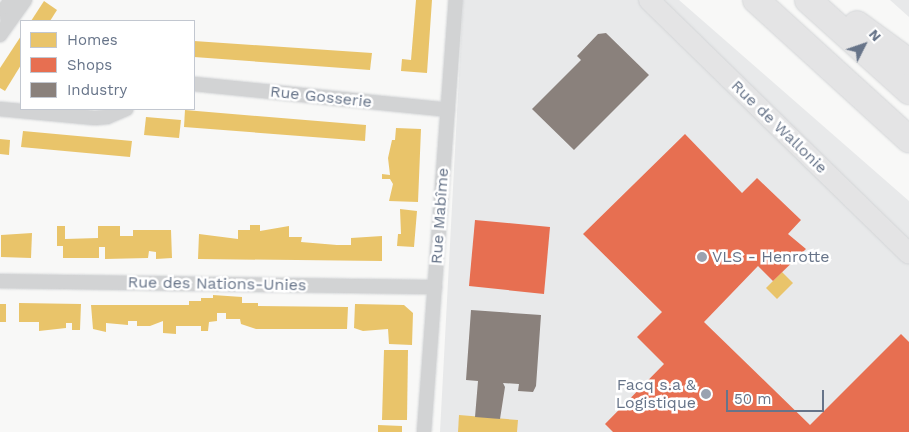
<!DOCTYPE html>
<html>
<head>
<meta charset="utf-8">
<style>
  body { margin:0 }
  #map { position:relative; width:909px; height:432px; overflow:hidden; background:#f8f8f7; font-family:"Work Sans",sans-serif }
  div>[style] { position:absolute }
  [style*='--x'] { left:calc(var(--x)*1px); top:calc(var(--y)*1px); width:calc(var(--w)*1px); rotate:calc(var(--a)*1deg) }
  .built>* { inset:0; background:#e8e9ea }
  .homes>* { inset:0; background:#e9c46a }
  .shops>* { inset:0; background:#e76f51 }
  .industry>* { inset:0; background:#8a817c }
  .roads { filter:drop-shadow(0 0 1px #d3d5d7) drop-shadow(0 0 1px #d3d5d7) }
  .street>* { height:14px; margin:-7px; padding:0 7px; transform-origin:7px; border-radius:7px; background:#d2d3d4 }
  .secondary>* { height:20px; margin:-10px; padding:0 10px; transform-origin:10px; border-radius:10px; background:#e4e4e5 }
  .highway>* { height:26px; margin:-13px; padding:0 13px; transform-origin:13px; border-radius:13px; background:#e4e4e5 }
  .dots>* { width:14px; height:14px; translate:-50% -50%; box-sizing:border-box; border:2px solid #fff; border-radius:50% }
  span { translate:-50% -50%; white-space:nowrap; text-align:center; line-height:1.15; -webkit-text-stroke:5px #fff; paint-order:stroke }
  .street-label { font-size:16px; color:#677489 }
  .poi-label { font-size:16px; color:#677489 }
  .left { translate:0 -50%; text-align:left }
  .right { translate:-100% -50%; text-align:right }
  .legend { position:absolute; left:20px; top:20px; width:175px; height:90px; box-sizing:border-box; background:#fff; border:1px solid #c2c7d0; margin:0; padding:6px 9px; list-style:none; font-size:15px; color:#677489 }
  .legend li { display:flex; align-items:center; gap:10px; height:25px }
  .legend b { width:25px; border:1px solid #c2c7d0 }
  .north { position:absolute; left:839px; top:20px; width:50px; height:50px; -webkit-text-stroke:4px #fff; paint-order:stroke; rotate:49deg; font-size:14px; font-weight:700; line-height:20px; text-align:center; color:#677489 }
  .north::after { content:''; display:block; margin:auto; width:18px; height:22px; background:#677489; clip-path:polygon(50% 0,100% 100%,50% 72%,0 100%) }
  .scale { position:absolute; left:726px; top:390px; width:98px; height:22px; box-sizing:border-box; border:2px solid #677489; border-top:0; padding-left:6px; font-size:15px; line-height:18px; white-space:nowrap; color:#677489; -webkit-text-stroke:4px #fff; paint-order:stroke }
</style>
</head>
<body>
<div id="map">
  <div class="built">
    <div style="clip-path:polygon(463px 0,679px 0,909px 201px,909px 432px,440px 432px)"></div>
    <div style="clip-path:polygon(890px 0,909px 0,909px 17px)"></div>
  </div>
  <div class="homes">
    <div style="clip-path:polygon(416px 0,432px 0,427px 73px,401px 71px,402px 59px,411px 60px)"></div>
    <div style="clip-path:polygon(44px 1px,57px 10px,50px 21px,31px 21px)"></div>
    <div style="clip-path:polygon(21px 36px,21px 65px,5px 91px,0 88px,0 68px)"></div>
    <div style="clip-path:polygon(194px 41px,372px 53px,370px 70px,194px 57px)"></div>
    <div style="clip-path:polygon(185px 110px,366px 125px,365px 141px,184px 127px)"></div>
    <div style="clip-path:polygon(146px 117px,181px 120px,179px 138px,144px 135px)"></div>
    <div style="clip-path:polygon(396px 128px,421px 129px,418px 202px,389px 201px,393px 184px,390px 179px,382px 179px,382px 174px,390px 175px,388px 158px,392px 140px,395px 140px)"></div>
    <div style="clip-path:polygon(23px 131px,132px 141px,130px 157px,21px 147px)"></div>
    <div style="clip-path:polygon(0 139px,10px 140px,9px 155px,0 154px)"></div>
    <div style="clip-path:polygon(400px 209px,417px 211px,414px 247px,397px 246px,398px 234px,401px 234px)"></div>
    <div style="clip-path:polygon(250px 225px,260px 225px,260px 231px,289px 226px,289px 237px,302px 237px,301px 242px,337px 245px,351px 245px,351px 238px,382px 236px,382px 261px,198px 259px,199px 234px,238px 239px,238px 230px,250px 230px)"></div>
    <div style="clip-path:polygon(57px 226px,65px 226px,65px 239px,98px 238px,98px 226px,120px 226px,120px 236px,133px 236px,133px 230px,171px 230px,172px 258px,156px 259px,156px 252px,149px 251px,148px 258px,105px 259px,105px 247px,99px 247px,99px 258px,63px 258px,63px 246px,57px 246px)"></div>
    <div style="clip-path:polygon(32px 233px,31px 258px,1px 257px,1px 235px)"></div>
    <div style="clip-path:polygon(782px 272px,793px 283px,777px 299px,766px 288px)"></div>
    <div style="clip-path:polygon(213px 295px,242px 297px,242px 303px,258px 303px,258px 306px,348px 307px,347px 329px,256px 329px,241px 324px,240px 319px,226px 319px,226px 313px,217px 313px,217px 321px,209px 322px,208px 331px,201px 331px,201px 326px,176px 326px,176px 334px,163px 333px,163px 321px,150px 326px,137px 326px,137px 321px,128px 321px,128px 325px,106px 323px,106px 332px,93px 329px,91px 305px,189px 305px,189px 301px,201px 301px,201px 298px,213px 298px)"></div>
    <div style="clip-path:polygon(19px 303px,81px 304px,80px 330px,72px 330px,72px 323px,66px 323px,66px 328px,39px 331px,39px 322px,19px 322px)"></div>
    <div style="clip-path:polygon(0 304px,6px 304px,6px 322px,0 322px)"></div>
    <div style="clip-path:polygon(355px 304px,404px 305px,413px 313px,412px 345px,389px 344px,388px 329px,363px 331px,354px 328px)"></div>
    <div style="clip-path:polygon(384px 350px,408px 350px,407px 420px,382px 420px)"></div>
    <div style="clip-path:polygon(459px 415px,518px 420px,517px 432px,458px 432px)"></div>
    <div style="clip-path:polygon(378px 425px,402px 426px,402px 432px,378px 432px)"></div>
  </div>
  <div class="shops">
    <div style="clip-path:polygon(685px 134px,742px 193px,757px 178px,801px 220px,788px 234px,806px 249px,773px 281px,758px 266px,704px 322px,810px 425px,901px 334px,909px 342px,909px 432px,613px 432px,605px 424px,664px 364px,637px 337px,662px 312px,583px 234px)"></div>
    <div style="clip-path:polygon(475px 220px,550px 227px,544px 294px,469px 286px)"></div>
  </div>
  <div class="industry">
    <div style="clip-path:polygon(606px 33px,649px 75px,574px 150px,532px 109px,581px 60px,577px 56px,598px 34px)"></div>
    <div style="clip-path:polygon(471px 310px,541px 315px,536px 386px,533px 392px,518px 391px,519px 384px,503px 383px,505px 387px,500px 419px,475px 417px,478px 381px,466px 380px)"></div>
  </div>
  <div class="roads">
    <div class="street">
      <div style="--x:8;--y:23;--w:16;--a:-97"></div>
      <div style="--x:6;--y:7;--w:9;--a:-54"></div>
      <div style="--x:0;--y:35;--w:43;--a:-54.5"></div>
      <div style="--x:194;--y:84;--w:255;--a:5.8"></div>
      <div style="--x:0;--y:109;--w:95;--a:5.4"></div>
      <div style="--x:95;--y:118;--w:12;--a:-5"></div>
      <div style="--x:107;--y:117;--w:21;--a:-23"></div>
      <div style="--x:0;--y:281;--w:435;--a:0.8"></div>
      <div style="--x:424;--y:432;--w:433;--a:-85.8"></div>
    </div>
    <div class="secondary">
      <div style="--x:649;--y:0;--w:363;--a:44.3"></div>
    </div>
    <div class="highway">
      <div style="--x:756;--y:0;--w:207;--a:42.3"></div>
      <div style="--x:808;--y:0;--w:136;--a:42"></div>
      <div style="--x:857;--y:24;--w:64;--a:36.2"></div>
    </div>
  </div>
  <div class="dots">
    <div style="left:702px;top:257px;background:#9aa2b0"></div>
    <div style="left:706px;top:394px;background:#9aa2b0"></div>
  </div>
  <div class="street-label">
    <span style="left:321px;top:97px;rotate:6deg">Rue Gosserie</span>
    <span style="left:779px;top:127px;rotate:44deg">Rue de Wallonie</span>
    <span style="left:440px;top:216px;rotate:-86deg">Rue Mabîme</span>
    <span style="left:217px;top:284px;rotate:1deg">Rue des Nations-Unies</span>
  </div>
  <div class="poi-label">
    <span class="left" style="left:712px;top:257px">VLS - Henrotte</span>
    <span class="right" style="left:696px;top:394px">Facq s.a &amp;<br>Logistique</span>
  </div>
  <ul class="legend">
  <li><b style="height:14px;background:#e9c46a"></b>Homes</li>
  <li><b style="height:14px;background:#e76f51"></b>Shops</li>
  <li><b style="height:14px;background:#8a817c"></b>Industry</li>
  </ul>
  <div class="north">N</div>
  <div class="scale">50 m</div>
</div>
</body>
</html>
